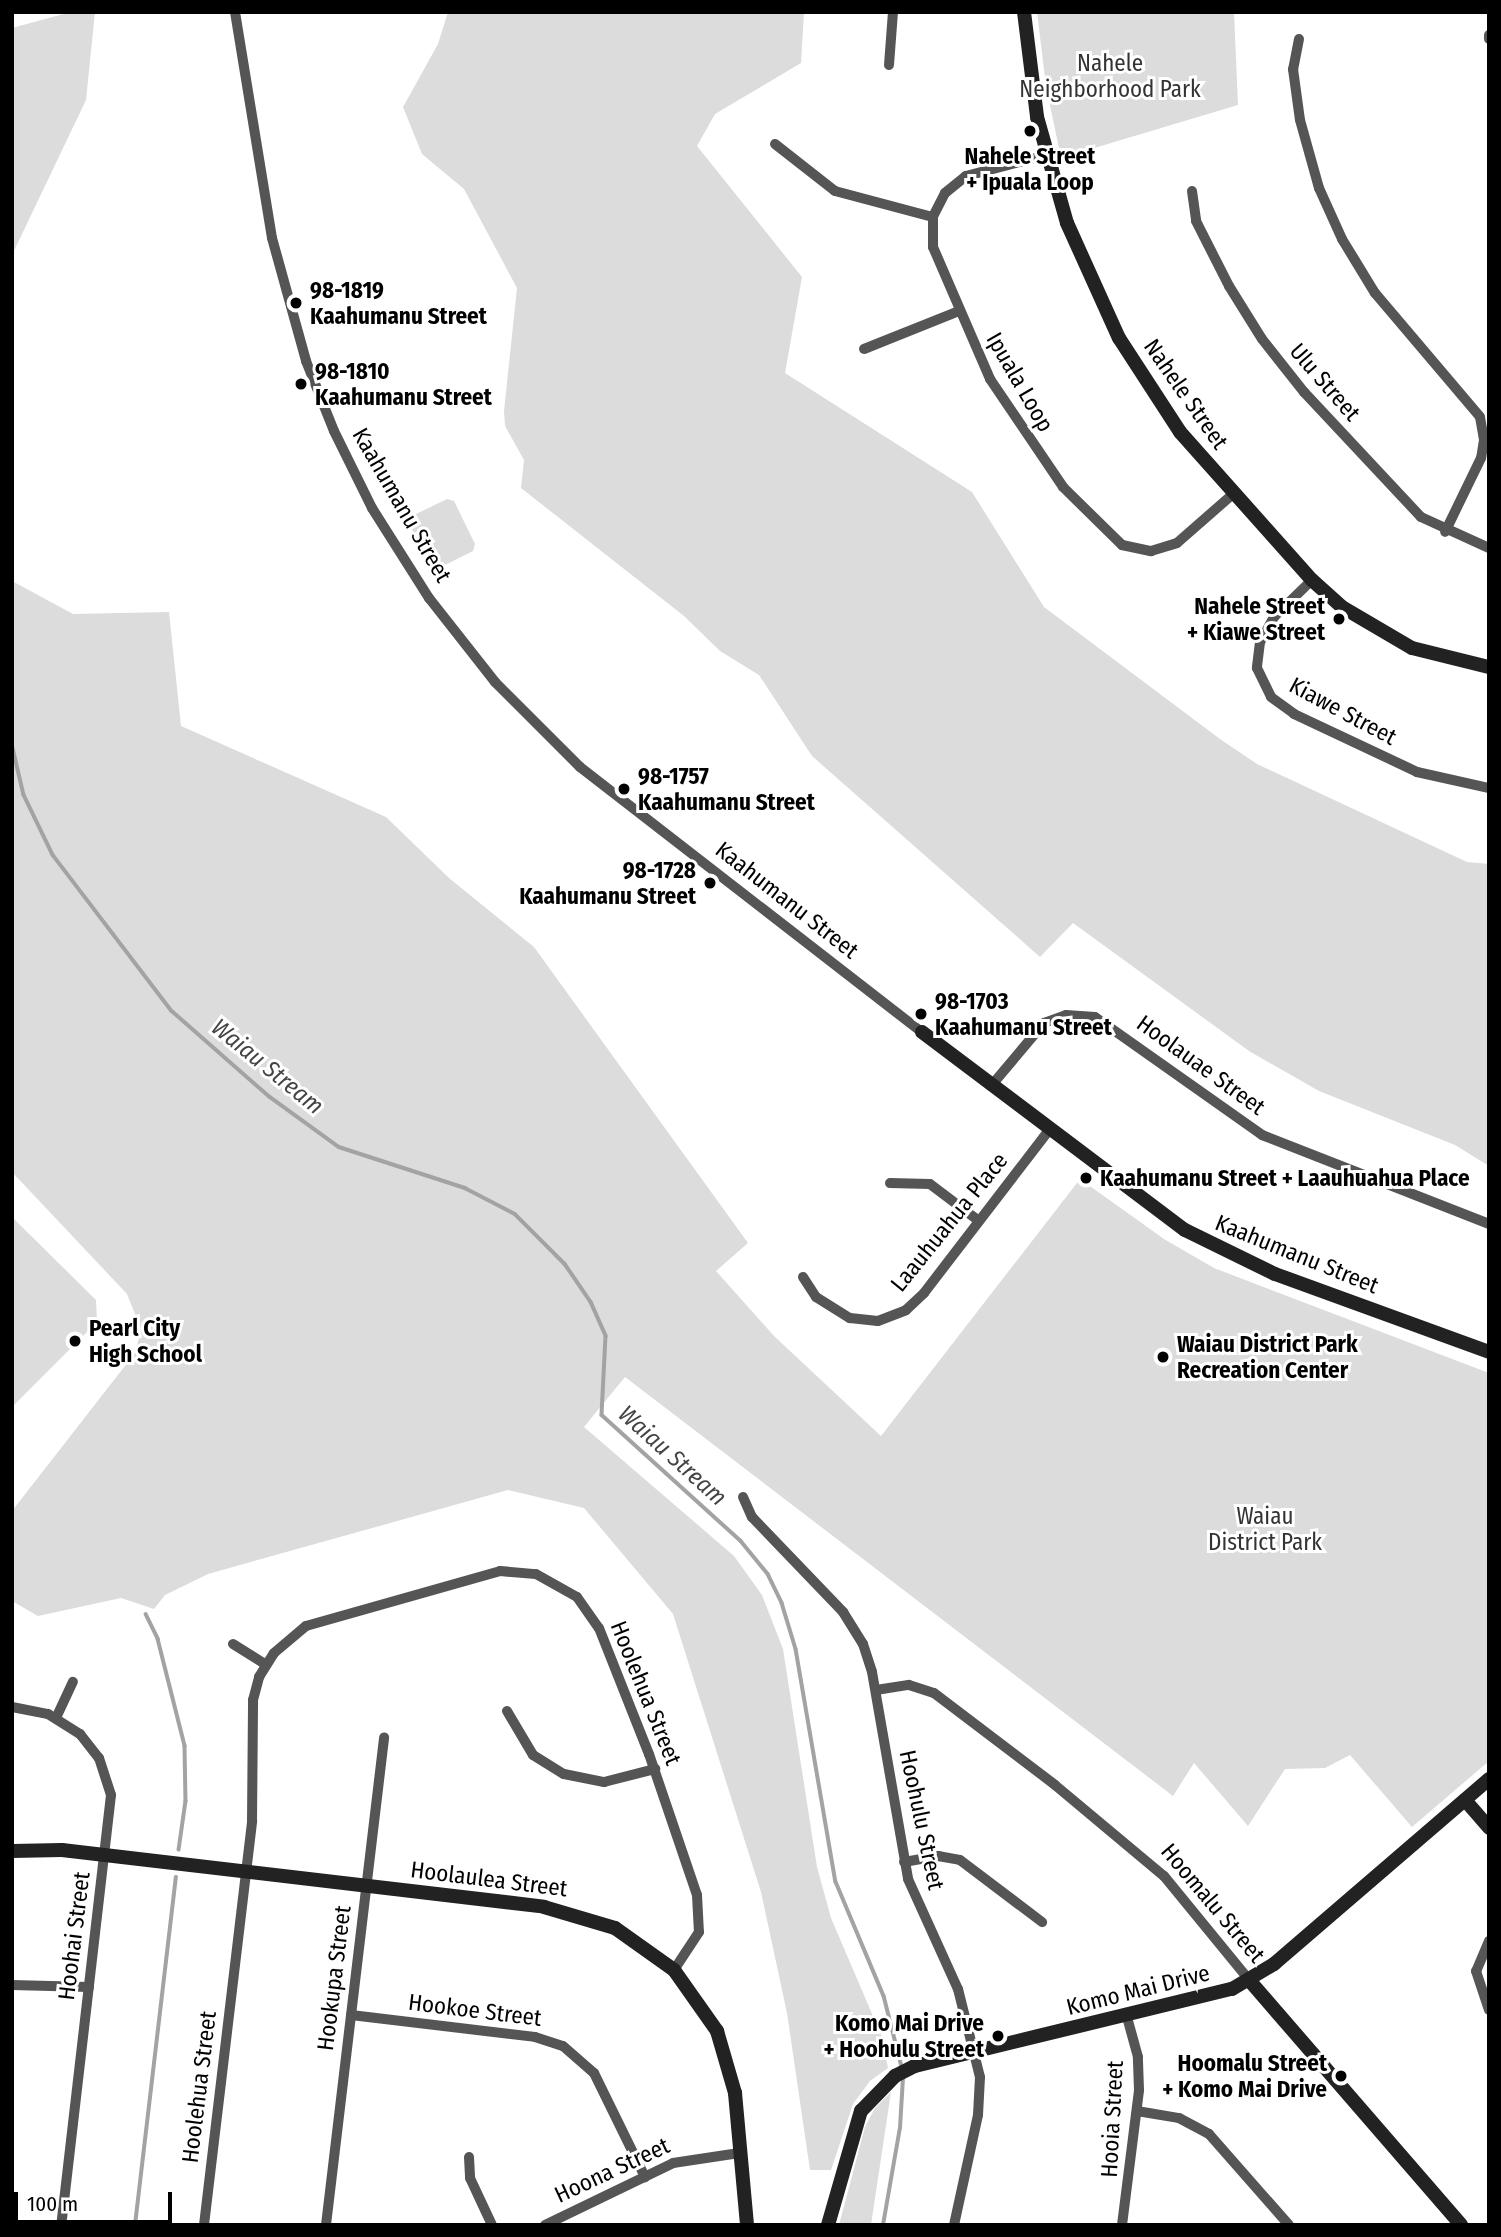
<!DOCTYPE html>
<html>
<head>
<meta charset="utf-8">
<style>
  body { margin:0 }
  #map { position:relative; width:1501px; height:2237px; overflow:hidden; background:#fff; font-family:"Fira Sans Condensed",sans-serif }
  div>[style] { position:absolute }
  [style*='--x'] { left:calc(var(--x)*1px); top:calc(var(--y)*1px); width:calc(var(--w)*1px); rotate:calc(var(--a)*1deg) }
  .green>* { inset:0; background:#dcdcdc }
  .stream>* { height:3.5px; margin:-1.75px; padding:0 1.75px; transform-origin:1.75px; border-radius:1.75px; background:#a3a3a3 }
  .street>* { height:10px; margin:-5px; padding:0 5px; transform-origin:5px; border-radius:5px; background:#555 }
  .secondary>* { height:14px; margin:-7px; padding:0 7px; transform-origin:7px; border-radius:7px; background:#222 }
  .dots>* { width:19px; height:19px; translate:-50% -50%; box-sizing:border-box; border:4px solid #fff; border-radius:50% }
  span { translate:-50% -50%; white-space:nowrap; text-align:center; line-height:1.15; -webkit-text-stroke:6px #fff; paint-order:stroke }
  .park-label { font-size:23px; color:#333 }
  .poi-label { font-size:23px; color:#000; font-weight:700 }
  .left { translate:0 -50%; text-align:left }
  .right { translate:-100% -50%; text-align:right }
  .street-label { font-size:23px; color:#000 }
  .water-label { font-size:24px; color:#444; font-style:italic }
  .frame { position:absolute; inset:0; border:14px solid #000; pointer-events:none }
  .scale { position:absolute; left:14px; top:2192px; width:158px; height:32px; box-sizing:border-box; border:4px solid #000; border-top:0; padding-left:9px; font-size:21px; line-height:24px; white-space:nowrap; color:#000; -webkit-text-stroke:5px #fff; paint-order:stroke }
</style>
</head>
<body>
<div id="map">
  <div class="green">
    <div style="clip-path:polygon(71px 12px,95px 12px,86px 100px,12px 255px,12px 28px)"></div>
    <div style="clip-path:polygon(448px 12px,804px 12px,801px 63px,715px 114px,697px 146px,802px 277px,785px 373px,972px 492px,1044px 607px,1220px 739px,1257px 764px,1467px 862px,1489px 864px,1489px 1166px,1455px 1145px,1319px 1091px,1249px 1051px,1073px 923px,1040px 957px,812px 756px,759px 675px,720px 651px,684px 616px,521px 488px,524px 460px,505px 426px,504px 411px,517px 288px,464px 189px,422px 154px,403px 107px,438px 44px)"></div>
    <div style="clip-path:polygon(1037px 12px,1234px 12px,1238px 105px,1061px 158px,1046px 86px)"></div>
    <div style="clip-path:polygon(447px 499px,454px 501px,475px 544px,473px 551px,437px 569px,430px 567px,409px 523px,410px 517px)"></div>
    <div style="clip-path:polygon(12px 581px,73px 614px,169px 612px,181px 726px,386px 817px,449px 878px,534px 947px,748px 1243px,716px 1271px,775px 1337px,881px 1436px,1080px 1179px,1164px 1239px,1214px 1268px,1489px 1373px,1489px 1761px,1412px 1827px,1350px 1755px,1325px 1768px,1285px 1769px,1248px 1826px,1194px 1763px,1173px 1796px,625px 1377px,584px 1427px,734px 1556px,762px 1595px,783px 1649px,817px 1867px,831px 1918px,882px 2037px,888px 2068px,870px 2081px,853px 2104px,831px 2170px,810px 2170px,787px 2013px,761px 1892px,673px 1614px,584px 1508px,508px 1490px,208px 1574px,165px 1595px,154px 1609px,121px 1598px,38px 1616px,12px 1601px,12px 1511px,135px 1353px,141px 1329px,127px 1294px,12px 1172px)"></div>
    <div style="clip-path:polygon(12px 1217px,96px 1300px,97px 1322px,12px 1407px)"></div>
    <div style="clip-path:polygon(891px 2092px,871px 2225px,839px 2225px,865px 2127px,875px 2108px)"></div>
  </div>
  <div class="stream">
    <div style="--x:12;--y:744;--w:52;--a:76.8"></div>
    <div style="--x:24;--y:795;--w:67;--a:64.2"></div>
    <div style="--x:53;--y:855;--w:196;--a:52.7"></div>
    <div style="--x:172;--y:1011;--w:130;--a:41.3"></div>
    <div style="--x:270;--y:1097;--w:85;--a:35.9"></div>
    <div style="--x:339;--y:1147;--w:133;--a:18"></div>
    <div style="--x:465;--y:1188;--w:56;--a:27.5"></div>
    <div style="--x:515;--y:1214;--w:71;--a:45"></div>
    <div style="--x:565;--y:1264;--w:46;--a:55.6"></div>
    <div style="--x:591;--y:1302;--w:37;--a:66"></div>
    <div style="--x:606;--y:1336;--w:79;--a:92.9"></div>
    <div style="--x:602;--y:1415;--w:188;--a:42.2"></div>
    <div style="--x:741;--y:1541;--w:43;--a:50.7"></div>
    <div style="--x:768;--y:1574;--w:32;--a:64"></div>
    <div style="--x:782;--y:1603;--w:48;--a:73.1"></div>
    <div style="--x:796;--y:1649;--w:236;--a:80.3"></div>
    <div style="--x:836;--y:1882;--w:124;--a:67.2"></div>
    <div style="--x:884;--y:1996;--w:73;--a:75.8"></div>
    <div style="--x:146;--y:1614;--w:28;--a:64"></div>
    <div style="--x:158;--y:1639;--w:110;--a:75.8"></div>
    <div style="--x:185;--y:1746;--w:55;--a:89"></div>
    <div style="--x:186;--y:1801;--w:49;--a:98.1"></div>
    <div style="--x:135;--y:2225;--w:350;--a:-83.3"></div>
    <div style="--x:883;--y:2225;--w:98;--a:-80.1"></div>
    <div style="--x:900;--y:2128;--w:50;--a:-86.6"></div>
  </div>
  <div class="street">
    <div style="--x:235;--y:12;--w:229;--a:80.7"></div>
    <div style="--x:272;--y:238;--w:128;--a:74.5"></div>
    <div style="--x:306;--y:361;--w:75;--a:68.2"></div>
    <div style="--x:334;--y:431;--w:86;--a:63.7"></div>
    <div style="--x:372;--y:508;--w:107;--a:57.7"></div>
    <div style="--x:429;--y:598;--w:107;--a:51.8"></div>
    <div style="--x:495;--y:682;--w:120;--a:45"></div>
    <div style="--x:580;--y:767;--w:433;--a:37.8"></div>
    <div style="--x:1489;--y:35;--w:4;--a:90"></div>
    <div style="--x:1299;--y:39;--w:31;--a:101"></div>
    <div style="--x:1293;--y:69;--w:51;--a:82.2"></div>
    <div style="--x:1300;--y:120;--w:71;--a:74.4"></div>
    <div style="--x:1319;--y:188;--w:56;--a:65.7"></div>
    <div style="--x:1342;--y:239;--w:63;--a:58.6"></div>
    <div style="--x:1375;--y:293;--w:162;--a:49.7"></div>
    <div style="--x:1480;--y:417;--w:23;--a:80"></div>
    <div style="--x:1484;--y:440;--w:18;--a:99"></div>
    <div style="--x:1481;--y:458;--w:82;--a:115.9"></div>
    <div style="--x:889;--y:65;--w:53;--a:-85.7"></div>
    <div style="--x:775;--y:144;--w:76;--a:38.1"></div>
    <div style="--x:835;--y:191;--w:101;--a:14.9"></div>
    <div style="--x:1046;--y:155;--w:83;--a:165.3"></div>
    <div style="--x:966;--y:176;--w:27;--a:141"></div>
    <div style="--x:945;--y:193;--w:27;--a:117"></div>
    <div style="--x:933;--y:217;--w:30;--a:90"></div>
    <div style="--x:933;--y:247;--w:144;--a:66.6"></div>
    <div style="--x:990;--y:379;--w:130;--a:55.9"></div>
    <div style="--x:1063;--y:487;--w:83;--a:44.5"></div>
    <div style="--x:1122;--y:545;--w:30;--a:12"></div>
    <div style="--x:1151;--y:551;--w:27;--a:-17"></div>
    <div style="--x:1177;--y:543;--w:74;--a:-41.2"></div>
    <div style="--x:1192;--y:191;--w:30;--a:82"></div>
    <div style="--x:1196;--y:221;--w:73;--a:63.1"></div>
    <div style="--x:1229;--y:286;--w:62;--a:58.1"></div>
    <div style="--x:1262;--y:339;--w:68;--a:51.6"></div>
    <div style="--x:1304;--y:392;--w:171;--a:46.9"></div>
    <div style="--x:1421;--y:517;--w:75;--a:24.5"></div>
    <div style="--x:864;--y:349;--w:102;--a:-21.8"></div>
    <div style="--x:1312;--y:580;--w:53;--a:135.8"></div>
    <div style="--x:1274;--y:617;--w:29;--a:119"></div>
    <div style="--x:1260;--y:642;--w:26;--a:97"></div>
    <div style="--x:1257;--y:668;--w:32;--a:64"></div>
    <div style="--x:1271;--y:697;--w:29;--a:36"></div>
    <div style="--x:1294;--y:714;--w:136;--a:25.2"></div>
    <div style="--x:1417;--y:772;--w:74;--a:12.5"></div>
    <div style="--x:991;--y:1086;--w:82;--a:-49.9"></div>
    <div style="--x:1044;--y:1023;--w:23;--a:-20"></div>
    <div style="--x:1066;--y:1015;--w:29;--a:4"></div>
    <div style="--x:1095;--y:1017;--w:204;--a:35.2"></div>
    <div style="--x:1262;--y:1135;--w:244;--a:21.4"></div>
    <div style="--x:890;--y:1183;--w:40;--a:1.4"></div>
    <div style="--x:930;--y:1184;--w:61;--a:37.1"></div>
    <div style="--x:803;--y:1277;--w:24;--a:57"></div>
    <div style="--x:816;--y:1297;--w:40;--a:32"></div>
    <div style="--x:850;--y:1318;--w:28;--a:6"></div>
    <div style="--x:878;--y:1321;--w:30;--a:-21"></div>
    <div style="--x:906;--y:1310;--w:25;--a:-43"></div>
    <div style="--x:924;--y:1293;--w:205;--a:-52.5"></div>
    <div style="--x:743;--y:1497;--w:22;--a:66"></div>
    <div style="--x:752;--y:1517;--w:132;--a:46.2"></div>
    <div style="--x:843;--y:1612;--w:38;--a:58"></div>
    <div style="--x:863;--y:1644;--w:29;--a:72"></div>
    <div style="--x:872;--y:1672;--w:210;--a:80.1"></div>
    <div style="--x:908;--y:1879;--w:121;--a:65.6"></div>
    <div style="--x:958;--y:1989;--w:91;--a:76"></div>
    <div style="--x:980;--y:2077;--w:38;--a:93"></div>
    <div style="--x:978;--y:2115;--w:113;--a:102.3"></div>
    <div style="--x:233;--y:1644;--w:39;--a:32"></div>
    <div style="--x:876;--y:1690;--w:33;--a:-9"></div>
    <div style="--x:909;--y:1685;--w:26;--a:18"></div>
    <div style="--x:934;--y:1693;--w:152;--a:37.2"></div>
    <div style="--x:1055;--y:1785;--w:142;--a:39.9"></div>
    <div style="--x:1164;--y:1876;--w:134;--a:50.7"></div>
    <div style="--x:12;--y:1707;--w:37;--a:11"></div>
    <div style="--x:48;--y:1714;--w:38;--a:32"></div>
    <div style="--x:80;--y:1734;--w:31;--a:52"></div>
    <div style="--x:99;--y:1758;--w:39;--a:72"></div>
    <div style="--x:111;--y:1795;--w:433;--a:96.6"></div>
    <div style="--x:507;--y:1711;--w:51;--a:59.4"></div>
    <div style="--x:533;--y:1755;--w:36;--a:32"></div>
    <div style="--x:564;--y:1774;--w:41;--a:11.3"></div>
    <div style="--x:604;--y:1782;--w:53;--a:-14.3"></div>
    <div style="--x:56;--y:1718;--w:40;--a:-65"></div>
    <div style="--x:904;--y:1862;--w:35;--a:-10"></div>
    <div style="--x:938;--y:1856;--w:22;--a:10"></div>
    <div style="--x:960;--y:1860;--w:103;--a:37.1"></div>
    <div style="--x:1489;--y:1941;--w:33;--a:113"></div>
    <div style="--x:1476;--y:1971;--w:41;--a:71.6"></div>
    <div style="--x:12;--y:1985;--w:77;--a:1.5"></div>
    <div style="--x:351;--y:2015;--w:185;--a:6.8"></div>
    <div style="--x:535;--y:2037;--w:29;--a:18"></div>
    <div style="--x:563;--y:2046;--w:41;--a:41.1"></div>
    <div style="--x:594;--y:2073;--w:116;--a:63.9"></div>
    <div style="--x:1137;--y:2111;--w:43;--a:9.5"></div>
    <div style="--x:1179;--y:2118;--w:34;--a:28"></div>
    <div style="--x:1209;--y:2134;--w:121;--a:48.7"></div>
    <div style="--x:469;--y:2157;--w:21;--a:87"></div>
    <div style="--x:470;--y:2178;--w:52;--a:64.9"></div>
    <div style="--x:204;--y:2225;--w:407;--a:-83.2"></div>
    <div style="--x:252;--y:1821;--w:121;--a:-89.5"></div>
    <div style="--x:253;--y:1700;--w:24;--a:-75"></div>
    <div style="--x:259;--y:1677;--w:28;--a:-58"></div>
    <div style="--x:274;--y:1653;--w:42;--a:-40.2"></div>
    <div style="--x:306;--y:1626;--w:202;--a:-15.8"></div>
    <div style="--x:500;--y:1571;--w:36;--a:5"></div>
    <div style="--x:536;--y:1574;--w:47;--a:29.3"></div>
    <div style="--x:577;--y:1597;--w:38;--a:55"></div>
    <div style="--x:599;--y:1628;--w:136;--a:68.4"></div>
    <div style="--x:649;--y:1754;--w:149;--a:71.2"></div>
    <div style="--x:697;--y:1895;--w:37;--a:87"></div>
    <div style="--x:699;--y:1932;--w:45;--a:123.3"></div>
    <div style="--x:326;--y:2225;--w:491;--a:-83.2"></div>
    <div style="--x:545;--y:2225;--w:142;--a:-25.8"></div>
    <div style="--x:673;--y:2163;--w:67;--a:-8.6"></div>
    <div style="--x:1122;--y:2225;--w:136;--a:-82.8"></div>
    <div style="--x:1139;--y:2090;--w:33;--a:-92"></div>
    <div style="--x:1138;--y:2057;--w:41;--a:-105.4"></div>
  </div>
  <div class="secondary">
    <div style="--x:1024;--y:12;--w:106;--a:82.9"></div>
    <div style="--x:1037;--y:117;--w:110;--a:74.2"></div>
    <div style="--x:1067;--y:223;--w:126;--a:65.7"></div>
    <div style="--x:1119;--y:338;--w:112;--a:57"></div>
    <div style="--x:1180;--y:432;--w:198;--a:48.3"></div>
    <div style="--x:1312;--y:580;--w:40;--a:42"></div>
    <div style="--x:1342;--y:607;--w:81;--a:30.4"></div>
    <div style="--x:1412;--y:648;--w:79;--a:13.9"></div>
    <div style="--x:922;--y:1032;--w:329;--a:37"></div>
    <div style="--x:1185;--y:1230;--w:100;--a:26.1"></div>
    <div style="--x:1275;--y:1274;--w:228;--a:20"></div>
    <div style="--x:1465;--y:1800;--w:37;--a:49"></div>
    <div style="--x:12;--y:1851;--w:50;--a:-1.1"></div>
    <div style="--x:62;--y:1850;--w:485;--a:6.7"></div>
    <div style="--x:544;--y:1907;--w:74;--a:16.5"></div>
    <div style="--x:615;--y:1928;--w:72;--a:35.4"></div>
    <div style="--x:674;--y:1970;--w:75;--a:54.8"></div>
    <div style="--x:717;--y:2031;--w:65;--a:73.8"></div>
    <div style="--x:735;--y:2093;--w:133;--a:84.8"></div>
    <div style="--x:1249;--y:1980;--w:324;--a:49.1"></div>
    <div style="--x:828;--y:2225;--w:119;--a:-73.9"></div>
    <div style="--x:861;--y:2111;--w:49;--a:-45.8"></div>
    <div style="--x:895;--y:2076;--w:22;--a:-27"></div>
    <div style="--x:915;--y:2066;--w:326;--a:-13.7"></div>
    <div style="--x:1232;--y:1989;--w:49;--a:-30.8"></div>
    <div style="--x:1274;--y:1964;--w:284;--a:-40.7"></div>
  </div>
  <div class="dots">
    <div style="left:1030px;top:131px;background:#000"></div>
    <div style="left:296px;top:303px;background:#000"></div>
    <div style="left:301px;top:384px;background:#000"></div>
    <div style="left:1339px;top:619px;background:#000"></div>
    <div style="left:624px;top:789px;background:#000"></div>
    <div style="left:710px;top:883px;background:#000"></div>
    <div style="left:921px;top:1014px;background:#000"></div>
    <div style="left:1086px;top:1178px;background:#000"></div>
    <div style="left:75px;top:1341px;background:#000"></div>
    <div style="left:1163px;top:1357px;background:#000"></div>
    <div style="left:998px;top:2036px;background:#000"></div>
    <div style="left:1341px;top:2076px;background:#000"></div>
  </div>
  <div class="park-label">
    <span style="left:1110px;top:76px">Nahele<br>Neighborhood Park</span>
    <span style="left:1265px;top:1529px">Waiau<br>District Park</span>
  </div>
  <div class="poi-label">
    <span style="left:1030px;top:169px">Nahele Street<br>+ Ipuala Loop</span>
    <span class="left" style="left:310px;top:303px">98-1819<br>Kaahumanu Street</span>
    <span class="left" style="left:315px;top:384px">98-1810<br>Kaahumanu Street</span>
    <span class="right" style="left:1325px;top:619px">Nahele Street<br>+ Kiawe Street</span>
    <span class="left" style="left:638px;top:789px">98-1757<br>Kaahumanu Street</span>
    <span class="right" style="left:696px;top:883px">98-1728<br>Kaahumanu Street</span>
    <span class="left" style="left:935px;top:1014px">98-1703<br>Kaahumanu Street</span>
    <span class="left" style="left:1100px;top:1178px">Kaahumanu Street + Laauhuahua Place</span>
    <span class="left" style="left:89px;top:1341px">Pearl City<br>High School</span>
    <span class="left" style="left:1177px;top:1357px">Waiau District Park<br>Recreation Center</span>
    <span class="right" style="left:984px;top:2036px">Komo Mai Drive<br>+ Hoohulu Street</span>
    <span class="right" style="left:1327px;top:2076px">Hoomalu Street<br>+ Komo Mai Drive</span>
  </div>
  <div class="street-label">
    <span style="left:1020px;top:382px;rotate:60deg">Ipuala Loop</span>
    <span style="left:1325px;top:382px;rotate:49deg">Ulu Street</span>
    <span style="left:1186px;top:394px;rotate:55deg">Nahele Street</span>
    <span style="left:402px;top:505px;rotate:60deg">Kaahumanu Street</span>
    <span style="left:1343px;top:711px;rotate:28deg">Kiawe Street</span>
    <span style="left:787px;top:900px;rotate:38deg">Kaahumanu Street</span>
    <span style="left:1201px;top:1065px;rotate:36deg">Hoolauae Street</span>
    <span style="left:949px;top:1222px;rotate:-51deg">Laauhuahua Place</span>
    <span style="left:1297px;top:1254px;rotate:22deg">Kaahumanu Street</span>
    <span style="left:646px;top:1693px;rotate:68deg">Hoolehua Street</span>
    <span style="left:922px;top:1820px;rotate:78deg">Hoohulu Street</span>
    <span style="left:489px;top:1879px;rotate:7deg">Hoolaulea Street</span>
    <span style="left:1213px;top:1903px;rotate:50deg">Hoomalu Street</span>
    <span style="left:74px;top:1936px;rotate:-83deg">Hoohai Street</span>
    <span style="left:334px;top:1978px;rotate:-83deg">Hookupa Street</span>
    <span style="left:1138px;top:1990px;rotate:-14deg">Komo Mai Drive</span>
    <span style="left:475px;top:2010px;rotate:7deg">Hookoe Street</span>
    <span style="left:199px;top:2087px;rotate:-83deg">Hoolehua Street</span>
    <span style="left:1112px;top:2119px;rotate:-87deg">Hooia Street</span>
    <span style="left:612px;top:2170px;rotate:-25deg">Hoona Street</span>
  </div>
  <div class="water-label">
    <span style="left:267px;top:1067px;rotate:39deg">Waiau Stream</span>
    <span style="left:672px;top:1456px;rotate:42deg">Waiau Stream</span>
  </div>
  <div class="frame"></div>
  <div class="scale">100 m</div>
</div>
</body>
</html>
